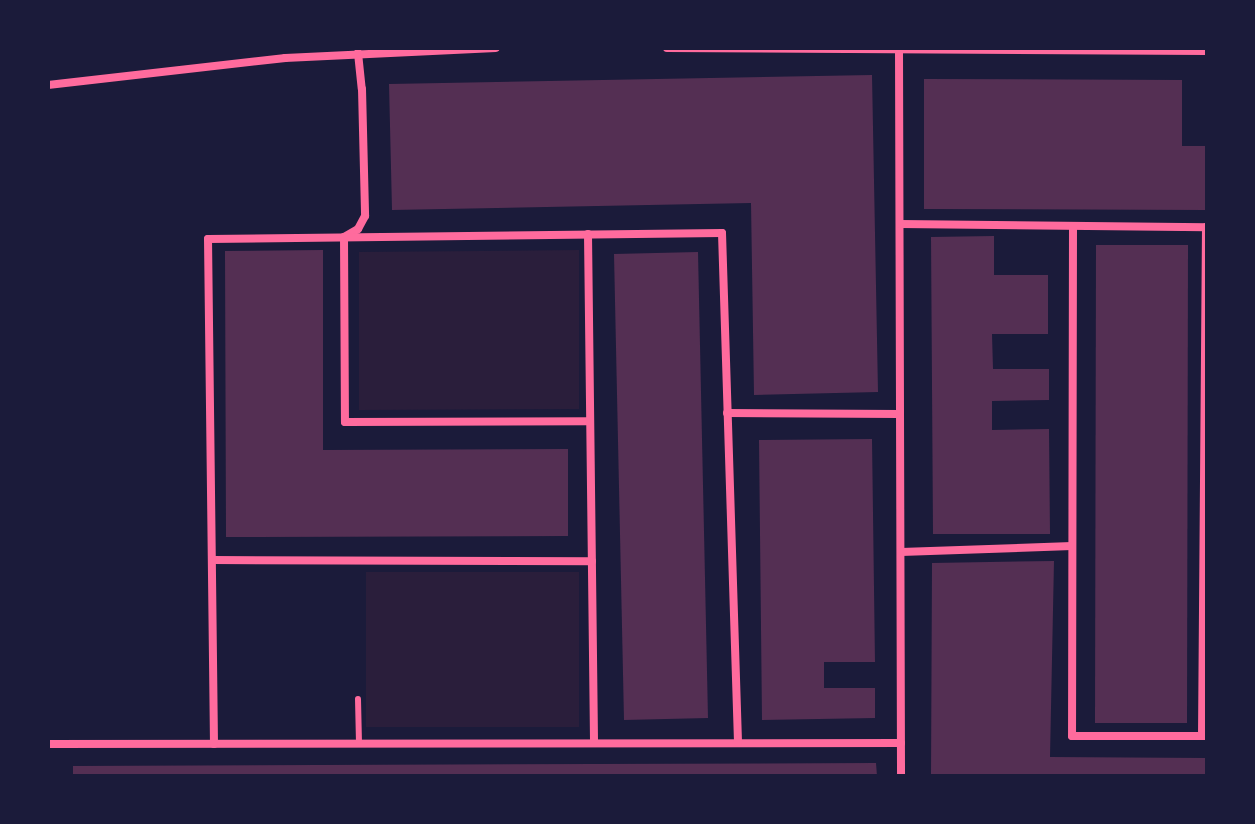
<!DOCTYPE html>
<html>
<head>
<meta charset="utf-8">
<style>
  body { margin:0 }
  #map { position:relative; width:1255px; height:824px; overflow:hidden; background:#1b1b3a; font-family:"Golos Text",sans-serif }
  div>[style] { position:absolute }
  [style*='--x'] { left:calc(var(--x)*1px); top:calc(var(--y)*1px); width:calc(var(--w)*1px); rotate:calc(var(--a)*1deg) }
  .green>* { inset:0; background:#2a1e3b }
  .building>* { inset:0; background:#542f53 }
  .service>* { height:6px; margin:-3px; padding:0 3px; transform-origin:3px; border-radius:3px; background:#ff6b9d }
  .minor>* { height:8px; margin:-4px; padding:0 4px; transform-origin:4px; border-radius:4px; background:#ff6b9d }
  span { translate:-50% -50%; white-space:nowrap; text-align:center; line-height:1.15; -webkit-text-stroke:8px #1b1b3a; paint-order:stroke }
  .frame { position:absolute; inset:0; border:50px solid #1b1b3a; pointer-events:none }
</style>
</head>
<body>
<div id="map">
  <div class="green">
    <div style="clip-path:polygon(579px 250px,579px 409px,359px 410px,359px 252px)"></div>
    <div style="clip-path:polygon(366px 572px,579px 572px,579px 727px,366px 727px)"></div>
  </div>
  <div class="building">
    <div style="clip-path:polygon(872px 75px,878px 392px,754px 395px,751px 203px,392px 210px,389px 84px)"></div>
    <div style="clip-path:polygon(924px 79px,1182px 80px,1182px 146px,1207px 146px,1207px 210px,924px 209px)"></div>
    <div style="clip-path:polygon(994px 236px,994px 275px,1048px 275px,1048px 334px,992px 334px,993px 369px,1049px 369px,1049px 400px,992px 401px,992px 430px,1049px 429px,1050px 534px,933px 534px,931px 237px)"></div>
    <div style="clip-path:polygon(1096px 245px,1188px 245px,1187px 723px,1095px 723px)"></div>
    <div style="clip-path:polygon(323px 250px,323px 450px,568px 449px,568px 536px,226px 537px,225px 251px)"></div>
    <div style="clip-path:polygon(698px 252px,708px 718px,624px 720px,614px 254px)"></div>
    <div style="clip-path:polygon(872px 439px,875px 662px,824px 662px,824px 688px,875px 688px,875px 718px,762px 720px,759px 440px)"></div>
    <div style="clip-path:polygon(1054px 561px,1050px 757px,1207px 758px,1207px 776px,931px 776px,932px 563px)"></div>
    <div style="clip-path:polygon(876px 763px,877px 776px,73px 776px,73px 766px)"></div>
  </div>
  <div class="service">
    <div style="--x:358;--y:699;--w:45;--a:88.7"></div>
  </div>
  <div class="minor">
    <div style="--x:667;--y:48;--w:540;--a:0.32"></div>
    <div style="--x:899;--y:50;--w:726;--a:89.84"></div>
    <div style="--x:358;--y:53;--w:36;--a:84"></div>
    <div style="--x:362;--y:89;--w:127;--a:88.6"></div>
    <div style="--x:365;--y:216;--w:15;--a:118"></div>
    <div style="--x:358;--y:229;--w:16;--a:150"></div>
    <div style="--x:344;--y:237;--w:185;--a:89.7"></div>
    <div style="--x:345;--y:422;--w:245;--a:-0.2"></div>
    <div style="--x:48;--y:85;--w:239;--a:-6.5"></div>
    <div style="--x:285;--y:58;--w:211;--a:-2.7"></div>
    <div style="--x:900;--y:224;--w:307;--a:0.6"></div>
    <div style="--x:1073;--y:226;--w:510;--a:90.11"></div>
    <div style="--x:1072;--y:736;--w:135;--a:0"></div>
    <div style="--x:588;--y:234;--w:509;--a:89.32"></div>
    <div style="--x:727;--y:413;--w:173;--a:0.3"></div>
    <div style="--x:901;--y:552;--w:171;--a:-2"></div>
    <div style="--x:212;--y:560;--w:380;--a:0.2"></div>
    <div style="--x:1202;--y:736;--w:509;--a:-89.55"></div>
    <div style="--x:48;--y:744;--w:853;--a:-0.07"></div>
    <div style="--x:214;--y:744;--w:505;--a:-90.68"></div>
    <div style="--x:208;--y:239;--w:514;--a:-0.67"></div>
    <div style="--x:722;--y:233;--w:510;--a:88.2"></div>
  </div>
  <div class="frame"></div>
</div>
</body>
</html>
